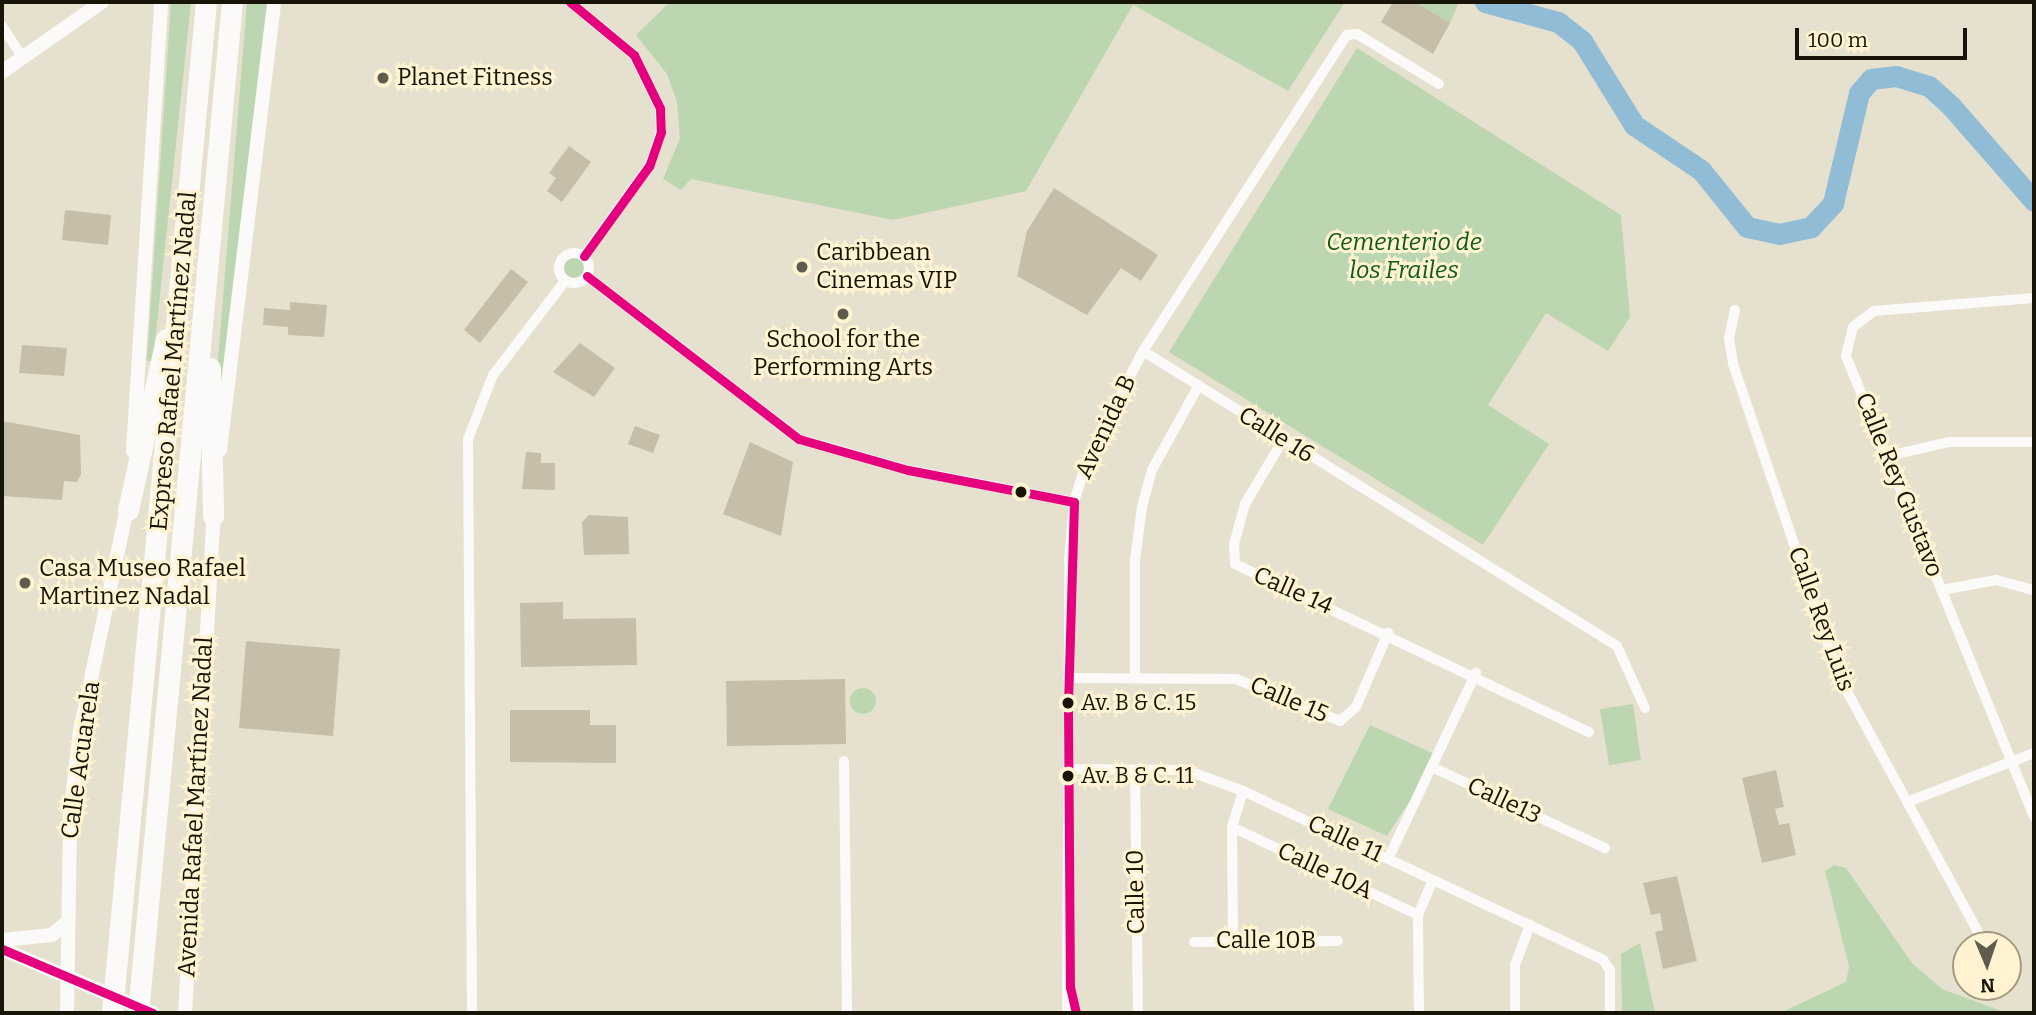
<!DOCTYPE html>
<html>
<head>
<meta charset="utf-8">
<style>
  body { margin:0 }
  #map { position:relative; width:2036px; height:1015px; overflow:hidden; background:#e6e1ce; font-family:Bitter,serif }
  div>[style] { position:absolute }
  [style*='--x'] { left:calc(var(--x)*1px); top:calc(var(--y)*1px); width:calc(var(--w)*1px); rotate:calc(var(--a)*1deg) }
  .green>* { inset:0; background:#bcd6b1 }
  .round { border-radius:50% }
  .river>* { height:21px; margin:-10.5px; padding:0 10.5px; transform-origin:10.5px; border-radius:10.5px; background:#91bcd6 }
  .building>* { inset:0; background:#c6bea9 }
  .minor>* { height:10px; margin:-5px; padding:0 5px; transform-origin:5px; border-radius:5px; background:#fbfaf8 }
  .minor>.ring { margin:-5px; padding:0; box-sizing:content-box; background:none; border:10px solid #fbfaf8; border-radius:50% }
  .tertiary>* { height:14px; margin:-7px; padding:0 7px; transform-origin:7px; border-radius:7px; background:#fbfaf8 }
  .motorway>* { height:21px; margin:-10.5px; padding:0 10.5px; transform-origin:10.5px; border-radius:10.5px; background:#fbfaf8 }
  .bus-1>* { height:9px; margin:-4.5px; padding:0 4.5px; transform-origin:4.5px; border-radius:4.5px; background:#e5007d }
  .dots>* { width:19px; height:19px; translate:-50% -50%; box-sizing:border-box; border:4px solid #fff3d1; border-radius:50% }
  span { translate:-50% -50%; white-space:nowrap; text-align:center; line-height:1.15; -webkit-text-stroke:6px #fff3d1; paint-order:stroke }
  .bus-label { font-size:22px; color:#181408 }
  .left { translate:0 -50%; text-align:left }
  .poi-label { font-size:24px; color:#181408 }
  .park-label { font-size:24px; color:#0e5b17; font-style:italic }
  .street-label { font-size:24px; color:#181408 }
  .frame { position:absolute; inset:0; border:4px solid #181408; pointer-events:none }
  .north { position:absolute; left:1952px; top:931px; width:70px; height:70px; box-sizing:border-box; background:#fff3d1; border:2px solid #a39a81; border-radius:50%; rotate:178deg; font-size:19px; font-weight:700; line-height:28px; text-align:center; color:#181408 }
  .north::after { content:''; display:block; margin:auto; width:24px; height:32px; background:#605c4d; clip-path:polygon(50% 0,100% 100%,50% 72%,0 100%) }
  .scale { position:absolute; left:1795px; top:28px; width:172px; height:32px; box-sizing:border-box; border:4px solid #181408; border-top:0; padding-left:9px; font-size:21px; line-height:24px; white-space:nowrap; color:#181408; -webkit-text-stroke:5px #fff3d1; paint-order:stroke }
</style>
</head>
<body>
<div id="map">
  <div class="green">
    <div style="clip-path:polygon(171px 2px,191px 2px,153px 361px,147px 361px)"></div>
    <div style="clip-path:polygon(247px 2px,271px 2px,220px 396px,215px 397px)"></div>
    <div style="clip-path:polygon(670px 2px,1345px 2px,1288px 91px,1133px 5px,1026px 191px,893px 220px,691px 179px,681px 190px,663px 179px,680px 138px,677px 102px,667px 74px,636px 35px)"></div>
    <div style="clip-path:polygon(1415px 2px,1459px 2px,1450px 23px)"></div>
    <div style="clip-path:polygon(1357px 48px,1621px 215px,1630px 317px,1608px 351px,1546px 313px,1488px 405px,1549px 444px,1483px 545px,1169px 352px)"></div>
    <div class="round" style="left:561px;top:255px;width:26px;height:26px"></div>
    <div class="round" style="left:850px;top:688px;width:26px;height:26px"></div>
    <div style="clip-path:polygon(1633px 704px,1641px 760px,1609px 765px,1600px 709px)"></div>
    <div style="clip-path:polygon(1370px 725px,1439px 756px,1387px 836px,1328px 809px)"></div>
    <div style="clip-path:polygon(1834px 865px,1846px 868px,1912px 963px,1942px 989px,2007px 1013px,1780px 1013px,1846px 982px,1849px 967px,1825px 871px)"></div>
    <div style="clip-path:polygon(1640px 943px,1655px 1013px,1622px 1013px,1621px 954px)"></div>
  </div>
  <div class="river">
    <div style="--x:1485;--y:2;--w:76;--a:15.3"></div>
    <div style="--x:1558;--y:22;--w:31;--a:38"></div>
    <div style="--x:1582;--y:41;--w:99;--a:58.2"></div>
    <div style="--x:1634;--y:125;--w:81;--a:33.9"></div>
    <div style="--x:1701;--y:170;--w:73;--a:51.1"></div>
    <div style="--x:1747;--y:227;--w:33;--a:12"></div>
    <div style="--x:1779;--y:234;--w:33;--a:-12"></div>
    <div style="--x:1811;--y:227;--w:33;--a:-47"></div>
    <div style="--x:1833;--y:203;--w:113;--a:-76.7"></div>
    <div style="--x:1859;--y:93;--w:18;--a:-49"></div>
    <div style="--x:1871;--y:79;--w:25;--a:-7"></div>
    <div style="--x:1896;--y:76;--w:34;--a:17"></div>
    <div style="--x:1929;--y:86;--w:30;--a:42"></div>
    <div style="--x:1951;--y:106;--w:126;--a:48.9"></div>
  </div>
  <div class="building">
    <div style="clip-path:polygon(1393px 2px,1415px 2px,1450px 23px,1433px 54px,1381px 22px)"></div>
    <div style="clip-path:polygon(569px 146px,591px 162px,562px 202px,547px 191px,556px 178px,549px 173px)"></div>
    <div style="clip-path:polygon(1054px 188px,1158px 255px,1141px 281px,1121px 268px,1087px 315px,1017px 276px,1027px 231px)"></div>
    <div style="clip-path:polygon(65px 210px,111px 215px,108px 245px,62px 240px)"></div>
    <div style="clip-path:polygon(511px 269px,528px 282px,480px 343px,464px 330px)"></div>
    <div style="clip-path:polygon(290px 302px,327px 305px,324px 337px,288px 335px,288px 327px,263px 325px,264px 308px,290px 310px)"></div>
    <div style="clip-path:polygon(580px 343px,615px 368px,594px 397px,553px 372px)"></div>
    <div style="clip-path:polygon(22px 345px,67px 348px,64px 376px,19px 373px)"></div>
    <div style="clip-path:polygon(2px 421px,80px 435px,81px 474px,77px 482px,64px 481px,62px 500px,2px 496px)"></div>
    <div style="clip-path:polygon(635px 426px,660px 435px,653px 453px,628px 444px)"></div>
    <div style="clip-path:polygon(750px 442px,793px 462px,781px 536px,723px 514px)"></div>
    <div style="clip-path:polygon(526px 452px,541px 453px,541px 463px,555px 463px,555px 490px,522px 489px)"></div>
    <div style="clip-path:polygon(589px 515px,628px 517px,629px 554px,584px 555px,582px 522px)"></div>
    <div style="clip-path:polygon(563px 602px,563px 619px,636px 618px,637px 665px,521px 667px,520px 603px)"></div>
    <div style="clip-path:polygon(246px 641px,340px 649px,333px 736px,239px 728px)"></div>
    <div style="clip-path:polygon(845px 679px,846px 744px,727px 746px,726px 681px)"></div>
    <div style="clip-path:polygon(510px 710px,590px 710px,590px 725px,616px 725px,616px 763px,510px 762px)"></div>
    <div style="clip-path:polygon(1776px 770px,1784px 807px,1775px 809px,1779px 825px,1789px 823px,1796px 855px,1762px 863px,1742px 778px)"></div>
    <div style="clip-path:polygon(1677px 876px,1697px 961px,1663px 969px,1655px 932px,1663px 930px,1660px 913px,1651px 915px,1643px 883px)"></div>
  </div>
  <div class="minor">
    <div style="--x:570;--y:2;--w:83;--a:39.6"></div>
    <div style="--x:634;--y:55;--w:59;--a:63.9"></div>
    <div style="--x:660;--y:108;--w:24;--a:88"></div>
    <div style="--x:661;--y:132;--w:36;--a:109"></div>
    <div style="--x:649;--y:166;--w:111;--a:125.8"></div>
    <div style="--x:2;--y:26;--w:38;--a:57"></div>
    <div class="ring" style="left:559px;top:253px;width:20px;height:20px"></div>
    <div style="--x:587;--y:276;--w:267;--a:37.6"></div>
    <div style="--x:799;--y:439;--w:113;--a:15.9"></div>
    <div style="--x:908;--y:470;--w:169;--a:10.9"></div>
    <div style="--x:2034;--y:298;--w:161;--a:175.4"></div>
    <div style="--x:1874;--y:311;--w:26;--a:143"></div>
    <div style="--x:1853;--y:327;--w:30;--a:104"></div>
    <div style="--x:1846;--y:356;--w:497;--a:67.8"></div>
    <div style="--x:1735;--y:310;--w:29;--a:102"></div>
    <div style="--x:1729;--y:338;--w:26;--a:81"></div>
    <div style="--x:1733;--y:364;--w:328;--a:71.3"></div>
    <div style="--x:1838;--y:675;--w:307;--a:61.4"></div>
    <div style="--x:1143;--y:351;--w:558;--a:31.9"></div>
    <div style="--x:1617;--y:646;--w:68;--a:65.7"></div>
    <div style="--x:1283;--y:440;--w:74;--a:120.7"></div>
    <div style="--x:1245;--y:504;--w:41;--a:105.4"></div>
    <div style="--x:1234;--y:544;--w:20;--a:87"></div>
    <div style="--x:1235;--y:564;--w:392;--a:25.4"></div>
    <div style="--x:1888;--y:456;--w:63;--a:-12.9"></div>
    <div style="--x:1949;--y:442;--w:85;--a:0"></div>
    <div style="--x:1942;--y:590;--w:55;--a:-10.5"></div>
    <div style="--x:1996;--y:580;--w:39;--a:15"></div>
    <div style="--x:1135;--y:677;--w:117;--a:-90"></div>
    <div style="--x:1135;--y:560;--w:53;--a:-82.5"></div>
    <div style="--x:1142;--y:507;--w:38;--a:-75"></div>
    <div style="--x:1152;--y:470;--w:97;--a:-61.1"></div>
    <div style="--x:1068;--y:678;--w:168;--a:0.3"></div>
    <div style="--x:1236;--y:679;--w:112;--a:22"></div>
    <div style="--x:1340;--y:721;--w:21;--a:-41"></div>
    <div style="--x:1356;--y:707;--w:81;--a:-66.6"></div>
    <div style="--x:844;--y:761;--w:252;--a:89.3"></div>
    <div style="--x:1434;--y:768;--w:189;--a:25.1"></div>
    <div style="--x:1069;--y:769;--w:117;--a:0.5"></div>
    <div style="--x:1186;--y:770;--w:61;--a:20.2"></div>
    <div style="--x:1243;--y:791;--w:398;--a:25.1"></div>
    <div style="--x:1603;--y:960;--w:12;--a:55"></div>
    <div style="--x:1610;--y:970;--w:43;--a:90"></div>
    <div style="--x:1135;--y:770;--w:243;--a:89.3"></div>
    <div style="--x:1910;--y:801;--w:133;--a:-21.2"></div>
    <div style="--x:1232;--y:827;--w:206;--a:25.3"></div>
    <div style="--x:1388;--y:859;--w:206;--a:-64.7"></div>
    <div style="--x:1233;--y:941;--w:114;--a:-90.5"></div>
    <div style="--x:1232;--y:827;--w:38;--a:-73"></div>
    <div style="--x:1194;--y:942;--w:144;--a:-0.4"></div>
    <div style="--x:472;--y:1013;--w:574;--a:-90.4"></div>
    <div style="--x:468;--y:439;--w:69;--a:-68.7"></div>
    <div style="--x:493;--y:375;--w:118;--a:-52.5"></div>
    <div style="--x:1067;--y:1013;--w:452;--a:-89.7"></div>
    <div style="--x:1069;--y:561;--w:59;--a:-85.2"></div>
    <div style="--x:1074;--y:502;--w:44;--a:-72.8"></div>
    <div style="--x:1087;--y:460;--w:123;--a:-62.8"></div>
    <div style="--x:1143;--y:351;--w:376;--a:-57.2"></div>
    <div style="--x:1347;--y:35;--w:10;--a:-6"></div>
    <div style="--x:1357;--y:34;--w:96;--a:31.4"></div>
    <div style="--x:1419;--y:1013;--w:98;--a:-90.6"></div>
    <div style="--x:1418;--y:915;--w:38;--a:-67"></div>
    <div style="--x:1515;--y:1013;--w:48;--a:-90"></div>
    <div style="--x:1515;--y:965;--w:43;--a:-69.4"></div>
  </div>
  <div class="tertiary">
    <div style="--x:2;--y:72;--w:122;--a:-35"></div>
    <div style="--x:220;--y:450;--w:451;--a:-83.1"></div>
    <div style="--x:133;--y:451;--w:450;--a:-86.4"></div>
    <div style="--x:2;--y:940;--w:50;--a:-5.7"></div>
    <div style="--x:52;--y:935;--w:21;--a:-41"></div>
    <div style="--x:2;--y:949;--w:164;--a:23"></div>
    <div style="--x:67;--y:1013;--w:198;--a:-89.1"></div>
    <div style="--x:70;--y:815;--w:85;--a:-83.2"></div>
    <div style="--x:80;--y:731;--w:233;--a:-78.1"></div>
    <div style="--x:185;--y:1013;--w:506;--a:-86.71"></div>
  </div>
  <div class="motorway">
    <div style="--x:210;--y:368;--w:148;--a:88.8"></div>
    <div style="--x:128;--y:510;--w:175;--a:-77.5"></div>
    <div style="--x:112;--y:1013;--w:1015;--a:-84.69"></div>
    <div style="--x:138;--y:1013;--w:1015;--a:-84.69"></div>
  </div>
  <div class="bus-1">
    <div style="--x:570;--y:2;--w:83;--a:39.6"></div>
    <div style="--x:634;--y:55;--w:59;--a:63.9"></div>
    <div style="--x:660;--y:108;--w:24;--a:88"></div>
    <div style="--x:661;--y:132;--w:36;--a:109"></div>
    <div style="--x:649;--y:166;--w:111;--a:125.8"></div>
    <div style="--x:587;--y:276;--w:267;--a:37.6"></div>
    <div style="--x:799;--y:439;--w:113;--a:15.9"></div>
    <div style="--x:908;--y:470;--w:169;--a:10.9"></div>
    <div style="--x:1074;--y:502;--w:204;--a:91.7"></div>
    <div style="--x:1068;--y:706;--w:281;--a:89.6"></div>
    <div style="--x:1070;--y:987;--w:27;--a:77"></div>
    <div style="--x:2;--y:949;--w:164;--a:23"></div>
  </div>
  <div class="dots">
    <div style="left:383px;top:78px;background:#605c4d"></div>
    <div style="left:802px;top:267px;background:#605c4d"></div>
    <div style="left:843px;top:314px;background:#605c4d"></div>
    <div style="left:1021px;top:492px;background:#181408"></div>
    <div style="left:25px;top:583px;background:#605c4d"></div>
    <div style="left:1068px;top:703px;background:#181408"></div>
    <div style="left:1068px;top:776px;background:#181408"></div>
  </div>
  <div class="bus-label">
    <span class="left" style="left:1081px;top:703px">Av. B &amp; C. 15</span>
    <span class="left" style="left:1081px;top:776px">Av. B &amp; C. 11</span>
  </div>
  <div class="poi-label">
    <span class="left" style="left:397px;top:78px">Planet Fitness</span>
    <span class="left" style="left:816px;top:267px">Caribbean<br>Cinemas VIP</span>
    <span style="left:843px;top:354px">School for the<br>Performing Arts</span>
    <span class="left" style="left:39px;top:583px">Casa Museo Rafael<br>Martinez Nadal</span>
  </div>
  <div class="park-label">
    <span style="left:1404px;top:257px">Cementerio de<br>los Frailes</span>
  </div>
  <div class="street-label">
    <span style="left:174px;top:361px;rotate:-85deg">Expreso Rafael Martínez Nadal</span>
    <span style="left:1106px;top:427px;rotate:-65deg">Avenida B</span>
    <span style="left:1276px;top:435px;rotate:32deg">Calle 16</span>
    <span style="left:1899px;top:485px;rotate:68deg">Calle Rey Gustavo</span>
    <span style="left:1293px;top:591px;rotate:24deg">Calle 14</span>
    <span style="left:1821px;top:619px;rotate:70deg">Calle Rey Luis</span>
    <span style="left:1289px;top:700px;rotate:23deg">Calle 15</span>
    <span style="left:81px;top:760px;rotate:-82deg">Calle Acuarela</span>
    <span style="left:1504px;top:801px;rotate:25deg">Calle13</span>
    <span style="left:196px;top:807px;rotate:-87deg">Avenida Rafael Martínez Nadal</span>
    <span style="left:1345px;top:839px;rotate:25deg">Calle 11</span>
    <span style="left:1325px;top:871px;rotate:25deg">Calle 10A</span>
    <span style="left:1136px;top:892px;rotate:-91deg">Calle 10</span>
    <span style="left:1266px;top:941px">Calle 10B</span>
  </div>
  <div class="frame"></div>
  <div class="north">N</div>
  <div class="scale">100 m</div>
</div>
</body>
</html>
